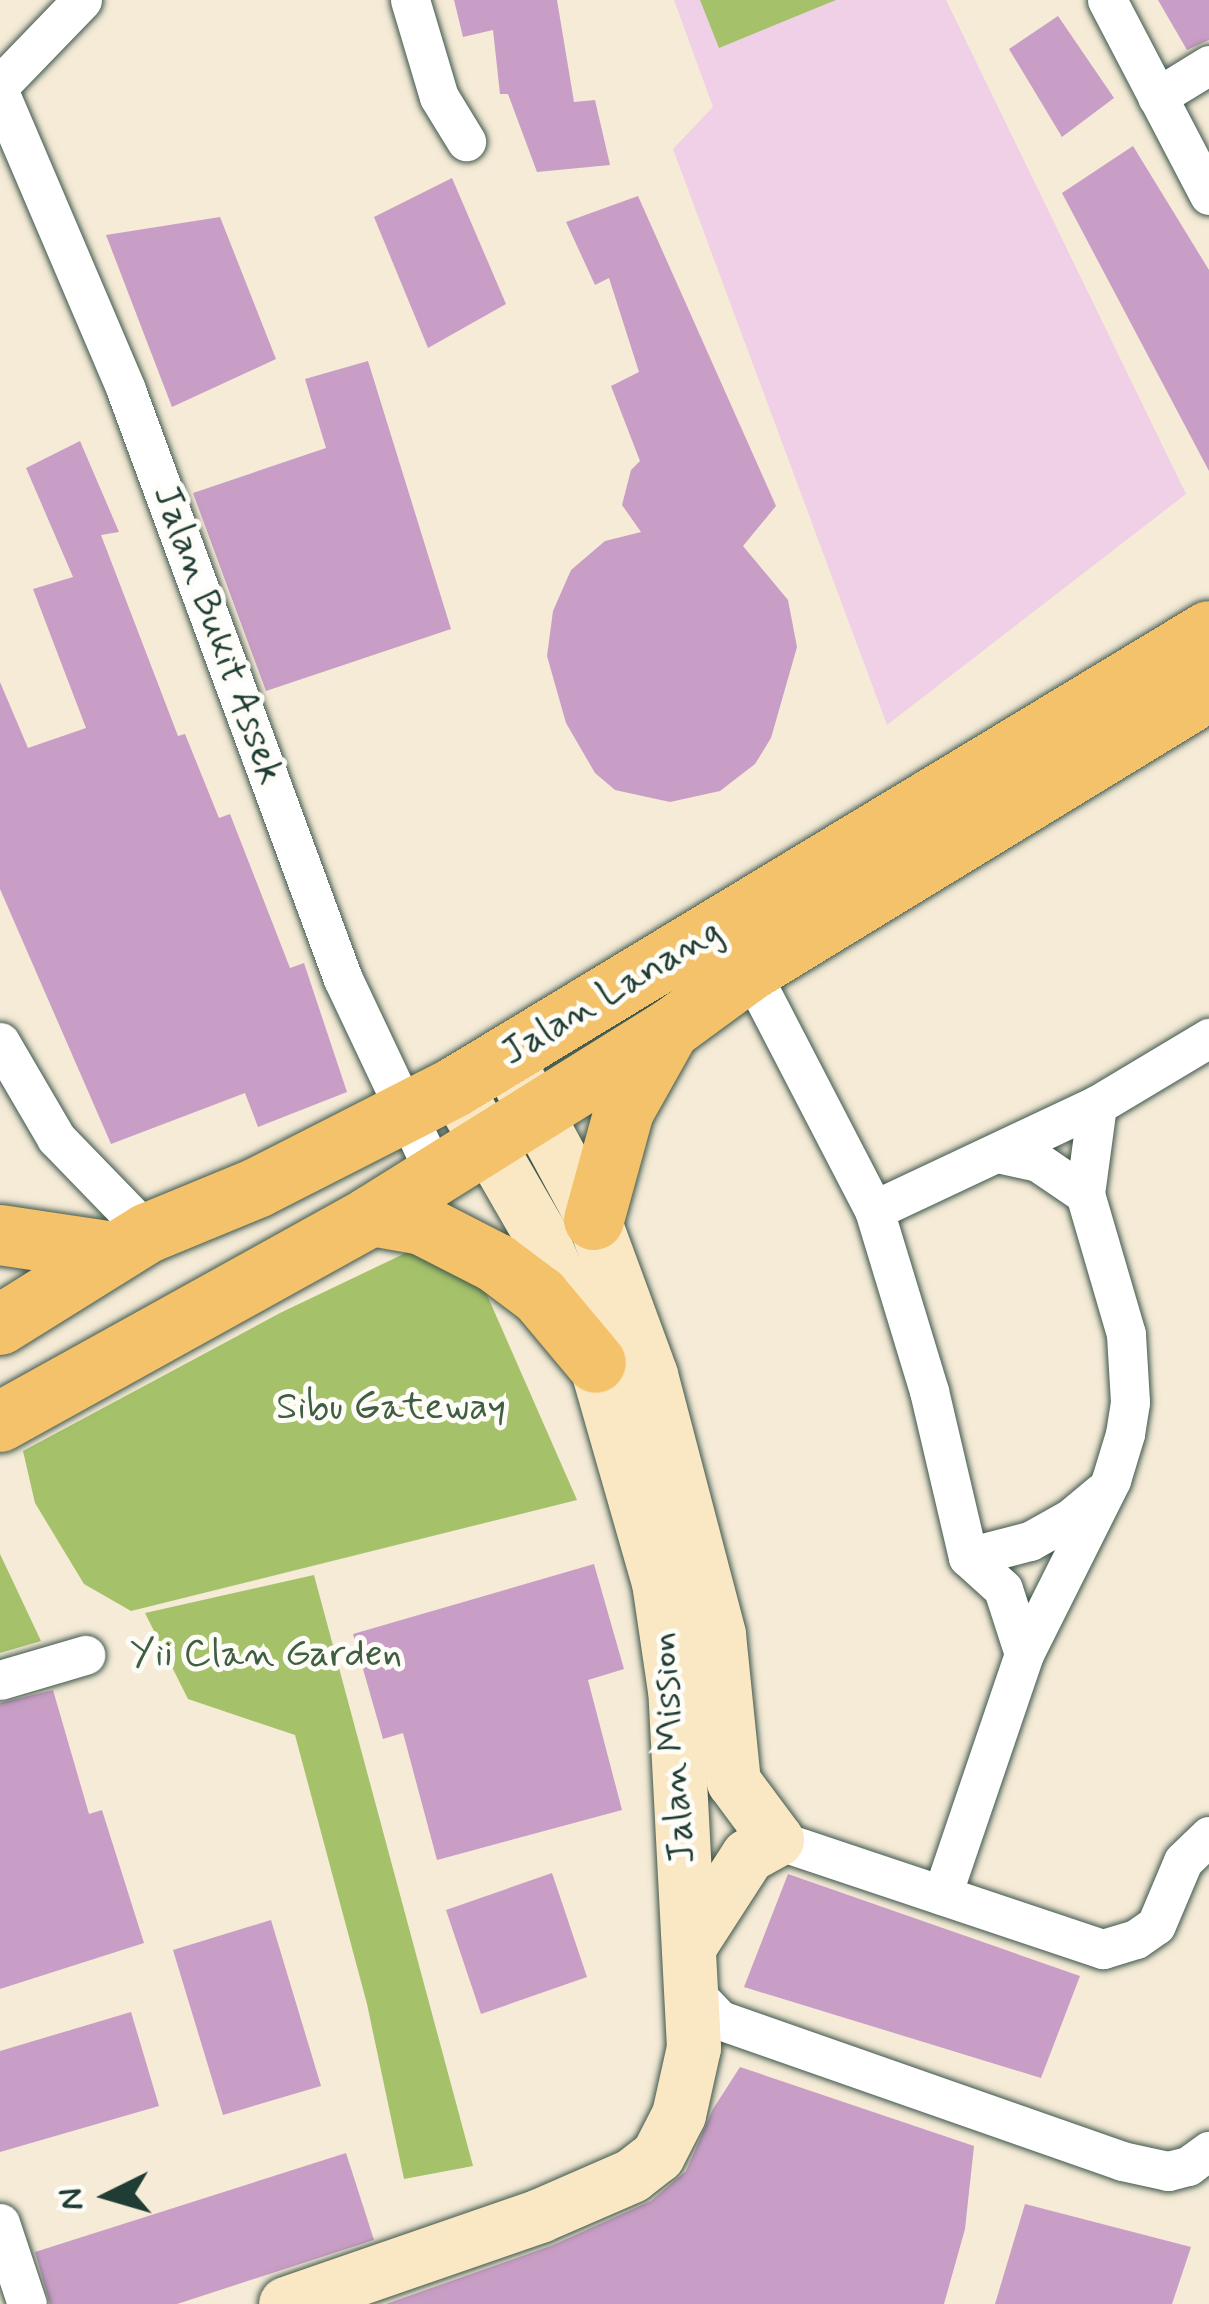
<!DOCTYPE html>
<html>
<head>
<meta charset="utf-8">
<style>
  body { margin:0 }
  #map { position:relative; width:1209px; height:2304px; overflow:hidden; background:#f5ebd7; font-family:Mynerve,sans-serif }
  div>[style] { position:absolute }
  [style*='--x'] { left:calc(var(--x)*1px); top:calc(var(--y)*1px); width:calc(var(--w)*1px); rotate:calc(var(--a)*1deg) }
  .built>* { inset:0; background:#efd0e7 }
  .green>* { inset:0; background:#a5c26a }
  .building>* { inset:0; background:#c99ec6 }
  .roads { filter:drop-shadow(0 0 3px #3f574c) drop-shadow(0 0 3px #3f574c) }
  .street>* { height:39px; margin:-19.5px; padding:0 19.5px; transform-origin:19.5px; border-radius:19.5px; background:#fff }
  .secondary>* { height:54px; margin:-27px; padding:0 27px; transform-origin:27px; border-radius:27px; background:#fae7c3 }
  .primary>* { height:60px; margin:-30px; padding:0 30px; transform-origin:30px; border-radius:30px; background:#f3c26a }
  span { translate:-50% -50%; white-space:nowrap; text-align:center; line-height:1.15; -webkit-text-stroke:10px #fdfcf7; paint-order:stroke }
  .street-label { font-size:39px; color:#1f3d34 }
  .park-label { font-size:39px; color:#405e42 }
  .north { position:absolute; left:48px; top:2136px; width:120px; height:120px; -webkit-text-stroke:9px #fdfcf7; paint-order:stroke; rotate:265deg; font-size:33px; font-weight:700; line-height:48px; text-align:center; color:#1f3d34 }
  .north::after { content:''; display:block; margin:auto; width:42px; height:54px; background:#1f3d34; clip-path:polygon(50% 0,100% 100%,50% 72%,0 100%) }
</style>
</head>
<body>
<div id="map">
  <div class="built">
    <div style="clip-path:polygon(674px 0,946px 0,1186px 494px,887px 725px,673px 149px,713px 107px)"></div>
  </div>
  <div class="green">
    <div style="clip-path:polygon(700px 0,836px 0,719px 48px)"></div>
    <div style="clip-path:polygon(414px 1249px,473px 1263px,577px 1500px,131px 1611px,84px 1584px,35px 1503px,23px 1451px,280px 1313px)"></div>
    <div style="clip-path:polygon(0 1554px,41px 1641px,0 1653px)"></div>
    <div style="clip-path:polygon(314px 1575px,473px 2166px,404px 2179px,367px 2004px,295px 1735px,188px 1699px,145px 1613px)"></div>
  </div>
  <div class="building">
    <div style="clip-path:polygon(454px 0,557px 0,574px 102px,595px 100px,610px 165px,537px 172px,508px 94px,500px 94px,493px 30px,463px 37px)"></div>
    <div style="clip-path:polygon(1158px 0,1209px 0,1209px 40px,1187px 50px)"></div>
    <div style="clip-path:polygon(1058px 16px,1114px 98px,1062px 137px,1009px 49px)"></div>
    <div style="clip-path:polygon(1133px 146px,1209px 270px,1209px 471px,1062px 193px)"></div>
    <div style="clip-path:polygon(452px 178px,506px 304px,428px 348px,374px 217px)"></div>
    <div style="clip-path:polygon(638px 196px,776px 506px,743px 546px,788px 600px,797px 647px,771px 738px,755px 764px,720px 791px,670px 802px,615px 790px,595px 773px,566px 723px,547px 656px,553px 611px,571px 570px,605px 541px,641px 532px,622px 505px,631px 470px,640px 461px,611px 386px,639px 372px,609px 278px,595px 285px,566px 222px)"></div>
    <div style="clip-path:polygon(220px 217px,276px 359px,172px 407px,106px 235px)"></div>
    <div style="clip-path:polygon(368px 361px,451px 629px,266px 691px,193px 493px,326px 448px,305px 379px)"></div>
    <div style="clip-path:polygon(80px 441px,119px 532px,101px 535px,178px 736px,185px 734px,219px 818px,230px 814px,290px 968px,304px 963px,347px 1092px,258px 1127px,245px 1093px,111px 1144px,0 889px,0 682px,28px 748px,86px 728px,33px 589px,73px 577px,26px 468px)"></div>
    <div style="clip-path:polygon(594px 1564px,624px 1669px,588px 1680px,622px 1810px,437px 1860px,403px 1733px,383px 1739px,353px 1634px)"></div>
    <div style="clip-path:polygon(53px 1690px,89px 1814px,102px 1810px,144px 1943px,0 1989px,0 1703px)"></div>
    <div style="clip-path:polygon(552px 1873px,587px 1977px,481px 2014px,446px 1910px)"></div>
    <div style="clip-path:polygon(788px 1874px,1080px 1976px,1041px 2078px,744px 1987px)"></div>
    <div style="clip-path:polygon(271px 1920px,321px 2086px,223px 2115px,173px 1950px)"></div>
    <div style="clip-path:polygon(131px 2012px,159px 2106px,0 2152px,0 2051px)"></div>
    <div style="clip-path:polygon(740px 2067px,974px 2146px,965px 2229px,944px 2304px,386px 2304px,553px 2245px,651px 2201px,686px 2171px,713px 2109px)"></div>
    <div style="clip-path:polygon(346px 2153px,374px 2240px,177px 2304px,50px 2304px,35px 2252px)"></div>
    <div style="clip-path:polygon(1025px 2204px,1191px 2247px,1172px 2304px,995px 2304px)"></div>
  </div>
  <div class="roads">
    <div class="street">
      <div style="--x:410;--y:0;--w:101;--a:73.4"></div>
      <div style="--x:439;--y:97;--w:52;--a:58.5"></div>
      <div style="--x:1107;--y:0;--w:220;--a:62.4"></div>
      <div style="--x:0;--y:85;--w:118;--a:-46"></div>
      <div style="--x:0;--y:94;--w:322;--a:66.9"></div>
      <div style="--x:126;--y:390;--w:628;--a:69.78"></div>
      <div style="--x:343;--y:979;--w:218;--a:64.7"></div>
      <div style="--x:1157;--y:97;--w:61;--a:-31.6"></div>
      <div style="--x:750;--y:971;--w:269;--a:62.6"></div>
      <div style="--x:874;--y:1210;--w:189;--a:73.1"></div>
      <div style="--x:929;--y:1391;--w:171;--a:76.8"></div>
      <div style="--x:968;--y:1557;--w:47;--a:42.4"></div>
      <div style="--x:1003;--y:1589;--w:68;--a:72.1"></div>
      <div style="--x:0;--y:1042;--w:111;--a:59.7"></div>
      <div style="--x:56;--y:1138;--w:132;--a:45.9"></div>
      <div style="--x:997;--y:1153;--w:42;--a:12.4"></div>
      <div style="--x:1038;--y:1162;--w:57;--a:34.2"></div>
      <div style="--x:874;--y:1210;--w:246;--a:-25.2"></div>
      <div style="--x:1097;--y:1105;--w:131;--a:-30.9"></div>
      <div style="--x:968;--y:1557;--w:64;--a:-14.5"></div>
      <div style="--x:1030;--y:1541;--w:47;--a:-29.3"></div>
      <div style="--x:1071;--y:1518;--w:39;--a:-40"></div>
      <div style="--x:0;--y:1680;--w:89;--a:-16.4"></div>
      <div style="--x:777;--y:1840;--w:344;--a:18.5"></div>
      <div style="--x:1103;--y:1949;--w:34;--a:-17"></div>
      <div style="--x:1136;--y:1939;--w:24;--a:-35"></div>
      <div style="--x:1156;--y:1925;--w:69;--a:-67.1"></div>
      <div style="--x:1183;--y:1861;--w:36;--a:-44"></div>
      <div style="--x:942;--y:1895;--w:255;--a:-71.2"></div>
      <div style="--x:1024;--y:1654;--w:195;--a:-63.4"></div>
      <div style="--x:1111;--y:1480;--w:48;--a:-73.1"></div>
      <div style="--x:1125;--y:1434;--w:32;--a:-81"></div>
      <div style="--x:1130;--y:1402;--w:68;--a:-93.4"></div>
      <div style="--x:1126;--y:1334;--w:146;--a:-106.3"></div>
      <div style="--x:1085;--y:1194;--w:90;--a:-82.3"></div>
      <div style="--x:695;--y:1994;--w:36;--a:46"></div>
      <div style="--x:720;--y:2020;--w:426;--a:19.3"></div>
      <div style="--x:1122;--y:2161;--w:47;--a:12.3"></div>
      <div style="--x:1168;--y:2171;--w:21;--a:-14"></div>
      <div style="--x:1188;--y:2166;--w:26;--a:-36"></div>
      <div style="--x:0;--y:2223;--w:85;--a:71.6"></div>
    </div>
    <div class="secondary">
      <div style="--x:515;--y:1074;--w:166;--a:61.6"></div>
      <div style="--x:594;--y:1220;--w:165;--a:69.8"></div>
      <div style="--x:651;--y:1375;--w:269;--a:75.3"></div>
      <div style="--x:719;--y:1635;--w:148;--a:84.2"></div>
      <div style="--x:734;--y:1782;--w:72;--a:53.4"></div>
      <div style="--x:777;--y:1840;--w:33;--a:151"></div>
      <div style="--x:748;--y:1856;--w:107;--a:122.8"></div>
      <div style="--x:286;--y:2304;--w:269;--a:-19.1"></div>
      <div style="--x:540;--y:2216;--w:100;--a:-23.5"></div>
      <div style="--x:632;--y:2176;--w:33;--a:-38"></div>
      <div style="--x:658;--y:2156;--w:46;--a:-62.9"></div>
      <div style="--x:679;--y:2115;--w:69;--a:-77.4"></div>
      <div style="--x:694;--y:2048;--w:358;--a:-93"></div>
      <div style="--x:675;--y:1691;--w:109;--a:-98.4"></div>
      <div style="--x:659;--y:1583;--w:229;--a:-106"></div>
      <div style="--x:596;--y:1363;--w:143;--a:-113.5"></div>
      <div style="--x:539;--y:1232;--w:148;--a:-120"></div>
    </div>
    <div class="primary">
      <div style="--x:371;--y:1216;--w:52;--a:10"></div>
      <div style="--x:422;--y:1225;--w:83;--a:27.2"></div>
      <div style="--x:496;--y:1263;--w:55;--a:36.9"></div>
      <div style="--x:540;--y:1296;--w:87;--a:50.1"></div>
      <div style="--x:594;--y:1220;--w:113;--a:-74.6"></div>
      <div style="--x:624;--y:1111;--w:84;--a:-60.7"></div>
      <div style="--x:0;--y:1235;--w:115;--a:8.5"></div>
      <div style="--x:0;--y:1325;--w:174;--a:-31.9"></div>
      <div style="--x:148;--y:1233;--w:118;--a:-22.4"></div>
      <div style="--x:257;--y:1188;--w:222;--a:-27"></div>
      <div style="--x:455;--y:1087;--w:881;--a:-31.16"></div>
      <div style="--x:0;--y:1422;--w:424;--a:-29"></div>
      <div style="--x:371;--y:1216;--w:355;--a:-32"></div>
      <div style="--x:672;--y:1028;--w:97;--a:-36.2"></div>
      <div style="--x:750;--y:971;--w:538;--a:-31.38"></div>
    </div>
  </div>
  <div class="street-label">
    <span style="left:217px;top:635px;rotate:70deg">Jalan Bukit Assek</span>
    <span style="left:612px;top:993px;rotate:-31deg">Jalan Lanang</span>
    <span style="left:674px;top:1748px;rotate:-95deg">Jalan Mission</span>
  </div>
  <div class="park-label">
    <span style="left:391px;top:1408px">Sibu Gateway</span>
    <span style="left:266px;top:1655px">Yii Clan Garden</span>
  </div>
  <div class="north">N</div>
</div>
</body>
</html>
